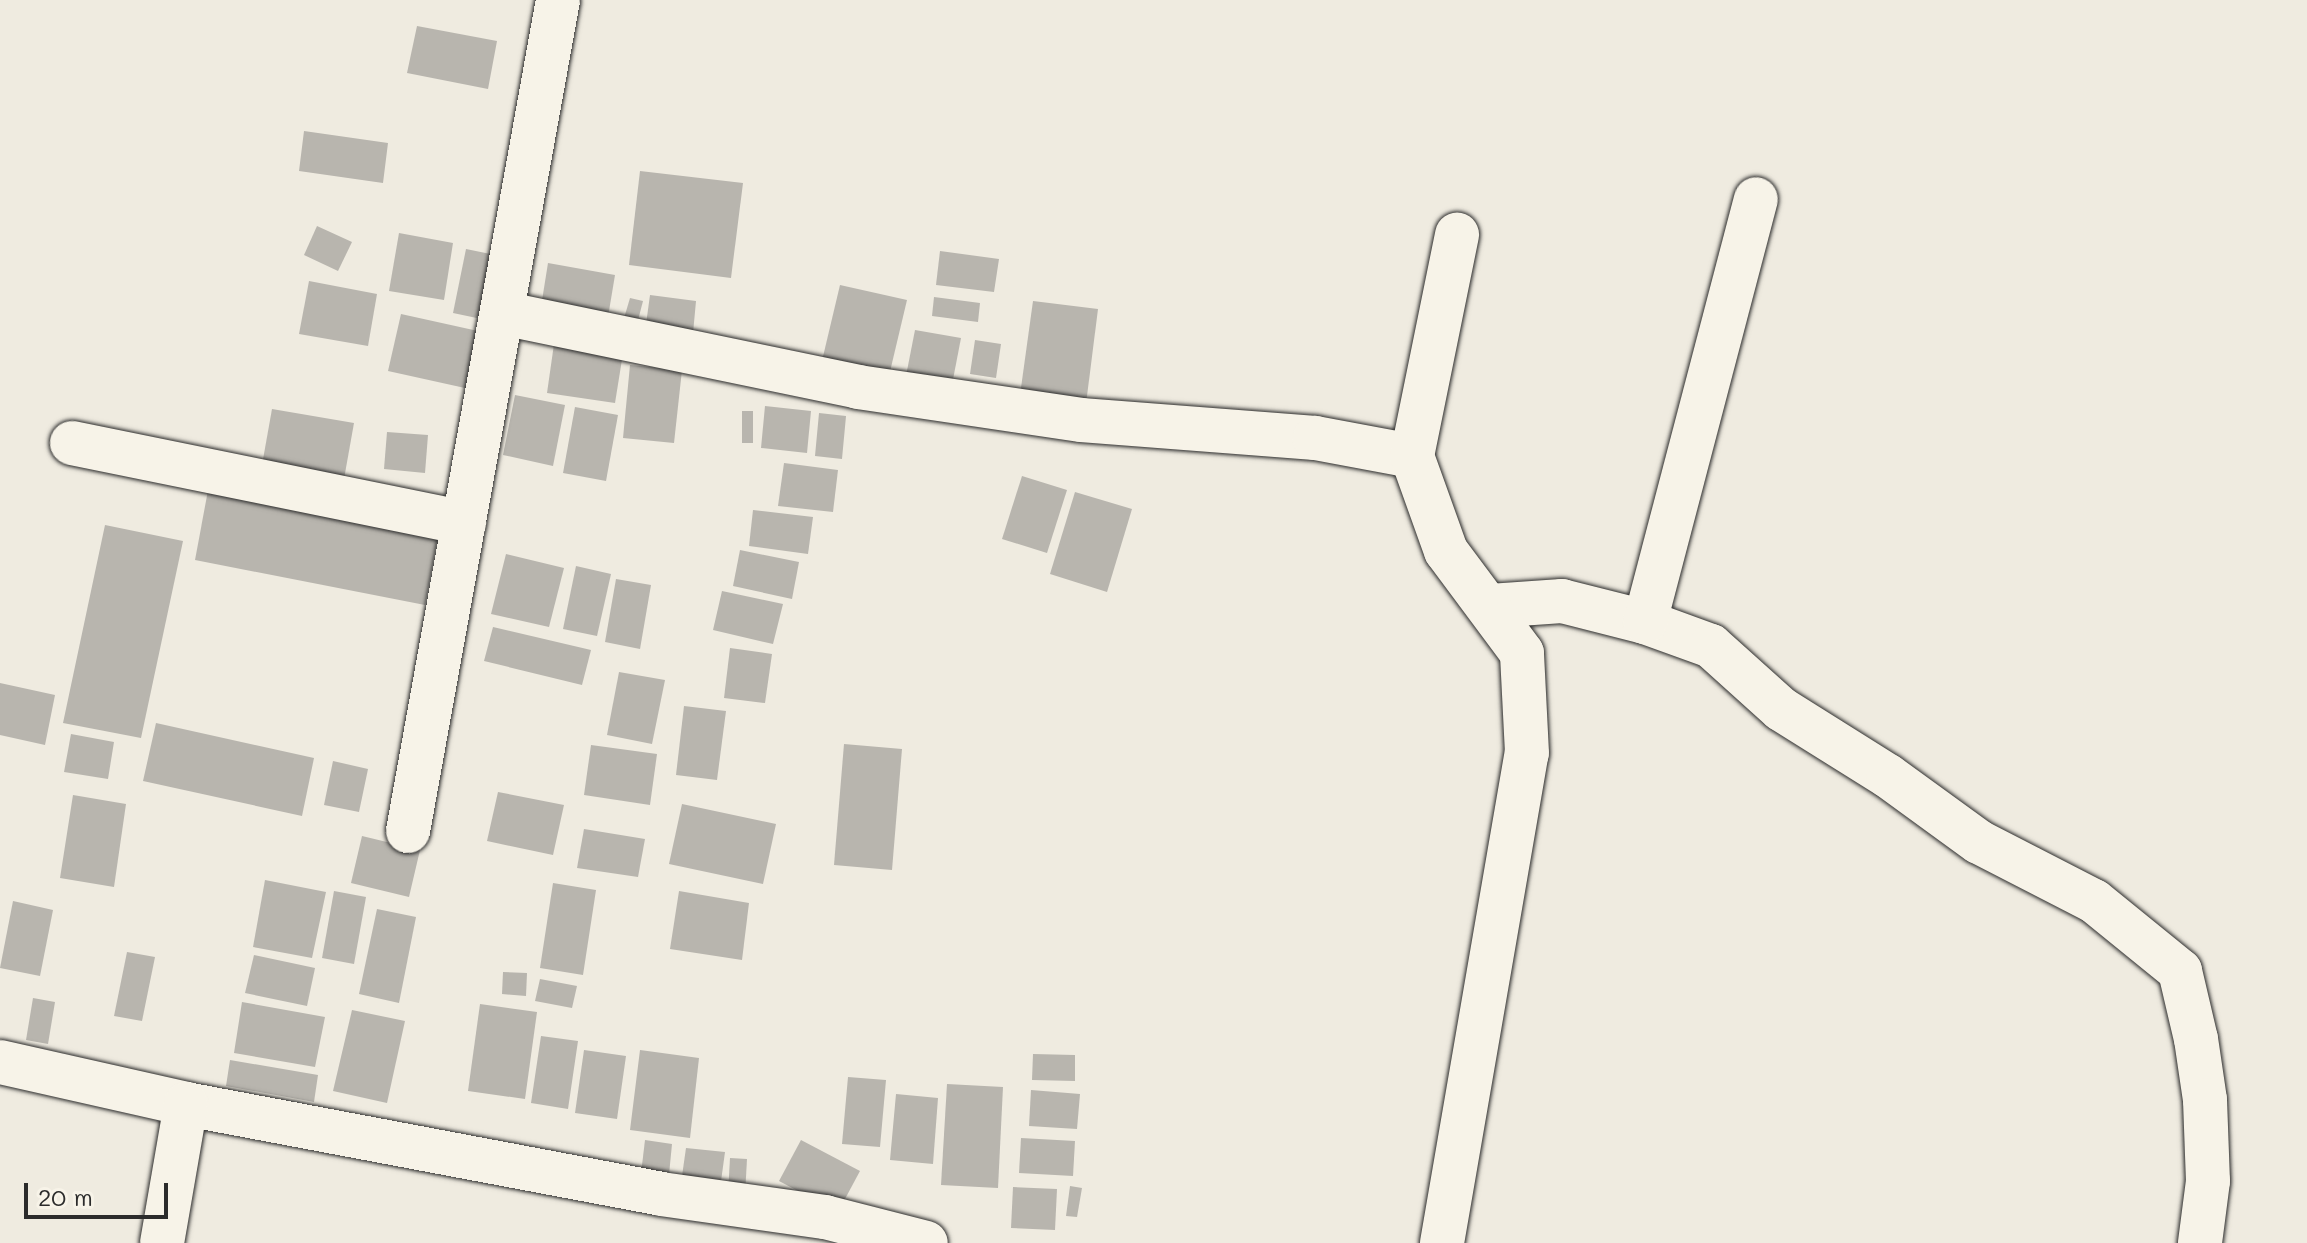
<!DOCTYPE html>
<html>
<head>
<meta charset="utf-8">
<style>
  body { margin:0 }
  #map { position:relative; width:2307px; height:1243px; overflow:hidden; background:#efebe0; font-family:Mali,sans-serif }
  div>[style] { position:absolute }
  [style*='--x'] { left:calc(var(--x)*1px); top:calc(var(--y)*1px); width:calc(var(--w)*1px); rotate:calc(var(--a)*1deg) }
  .building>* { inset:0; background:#b8b5ae }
  .roads { filter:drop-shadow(0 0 2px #2b2b2b) drop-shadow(0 0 2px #2b2b2b) }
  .street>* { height:44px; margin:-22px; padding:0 22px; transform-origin:22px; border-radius:22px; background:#f7f3e8 }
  span { translate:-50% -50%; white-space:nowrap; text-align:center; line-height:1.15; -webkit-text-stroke:6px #f7f3e8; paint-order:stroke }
  .scale { position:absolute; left:24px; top:1183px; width:144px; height:36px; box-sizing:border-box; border:4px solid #2b2b2b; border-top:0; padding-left:10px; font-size:24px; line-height:28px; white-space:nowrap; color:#2b2b2b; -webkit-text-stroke:6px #f7f3e8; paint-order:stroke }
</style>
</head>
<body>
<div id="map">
  <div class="building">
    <div style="clip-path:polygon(417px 26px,497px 41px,488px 89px,407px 73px)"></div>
    <div style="clip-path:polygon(304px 131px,388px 143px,383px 183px,299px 171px)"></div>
    <div style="clip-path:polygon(640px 171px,743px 183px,731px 278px,629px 265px)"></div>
    <div style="clip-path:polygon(317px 226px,352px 242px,338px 271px,304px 255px)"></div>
    <div style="clip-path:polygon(399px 233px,453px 243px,444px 300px,389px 291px)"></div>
    <div style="clip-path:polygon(466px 249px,505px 257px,491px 321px,453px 313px)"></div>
    <div style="clip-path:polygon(940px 251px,999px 259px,994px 292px,936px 285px)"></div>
    <div style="clip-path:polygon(548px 263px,615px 275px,607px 323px,540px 313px)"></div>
    <div style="clip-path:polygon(309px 281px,377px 294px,368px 346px,299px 334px)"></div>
    <div style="clip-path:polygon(840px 285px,907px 300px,888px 380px,821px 365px)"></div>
    <div style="clip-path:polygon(650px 295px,696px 301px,692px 344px,644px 339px)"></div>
    <div style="clip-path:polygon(934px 297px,980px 303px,978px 322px,932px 316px)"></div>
    <div style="clip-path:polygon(630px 298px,643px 301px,636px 328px,622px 325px)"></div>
    <div style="clip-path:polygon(1033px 301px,1098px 309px,1086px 404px,1020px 395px)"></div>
    <div style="clip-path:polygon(401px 314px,487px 333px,474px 390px,388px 371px)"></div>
    <div style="clip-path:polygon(915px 330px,961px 338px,950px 395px,904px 386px)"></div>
    <div style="clip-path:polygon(555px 337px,624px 347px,615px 403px,547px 393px)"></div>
    <div style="clip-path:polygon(975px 340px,1001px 344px,996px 378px,970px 374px)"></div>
    <div style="clip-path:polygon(630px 365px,682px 370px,674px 443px,623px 438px)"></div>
    <div style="clip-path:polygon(515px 395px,565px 405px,553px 466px,503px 455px)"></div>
    <div style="clip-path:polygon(765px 406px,811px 411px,807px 453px,761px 448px)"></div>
    <div style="clip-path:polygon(575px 407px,618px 415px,606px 481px,563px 473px)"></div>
    <div style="clip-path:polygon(272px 409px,354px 423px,344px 479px,262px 465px)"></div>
    <div style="clip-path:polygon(742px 411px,753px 411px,753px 443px,742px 443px)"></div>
    <div style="clip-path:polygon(819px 413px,846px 416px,842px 459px,815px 456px)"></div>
    <div style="clip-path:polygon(387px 432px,428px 435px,425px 473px,384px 469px)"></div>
    <div style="clip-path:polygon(784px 463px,838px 470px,833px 512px,778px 506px)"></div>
    <div style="clip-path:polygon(1022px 476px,1067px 490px,1047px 553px,1002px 539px)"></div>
    <div style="clip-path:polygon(209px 485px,439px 530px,425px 605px,195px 560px)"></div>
    <div style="clip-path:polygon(1075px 492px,1132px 509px,1107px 592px,1050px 574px)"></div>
    <div style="clip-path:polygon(753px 510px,813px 517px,808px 554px,749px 546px)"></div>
    <div style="clip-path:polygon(105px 525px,183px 541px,141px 738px,63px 723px)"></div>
    <div style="clip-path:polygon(740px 550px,799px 562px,792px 599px,733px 586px)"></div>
    <div style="clip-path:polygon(506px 554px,564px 568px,549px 627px,491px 614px)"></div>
    <div style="clip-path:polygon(576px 566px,611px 574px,597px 636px,563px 629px)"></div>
    <div style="clip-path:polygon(616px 579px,651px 585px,640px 649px,605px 642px)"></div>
    <div style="clip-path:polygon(722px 591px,783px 604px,773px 644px,713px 630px)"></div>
    <div style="clip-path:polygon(493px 627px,591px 650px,582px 685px,484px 661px)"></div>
    <div style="clip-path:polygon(730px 648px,772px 654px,765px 703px,724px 698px)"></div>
    <div style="clip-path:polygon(619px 672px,665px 680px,652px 744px,607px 735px)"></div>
    <div style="clip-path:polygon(0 683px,55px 695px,45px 745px,0 735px)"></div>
    <div style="clip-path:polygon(684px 706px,726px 711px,717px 780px,676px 775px)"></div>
    <div style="clip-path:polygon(156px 723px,314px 758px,302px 816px,143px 781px)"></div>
    <div style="clip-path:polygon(71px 734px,114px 742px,108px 779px,64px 772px)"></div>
    <div style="clip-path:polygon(844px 744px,902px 749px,892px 870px,834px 865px)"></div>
    <div style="clip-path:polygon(591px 745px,657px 754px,650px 805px,584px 795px)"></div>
    <div style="clip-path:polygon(333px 761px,368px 769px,359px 812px,324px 805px)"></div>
    <div style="clip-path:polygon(498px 792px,564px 805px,553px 855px,487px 841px)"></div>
    <div style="clip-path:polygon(73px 795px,126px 804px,114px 887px,60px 878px)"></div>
    <div style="clip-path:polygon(682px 804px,776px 824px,763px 884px,669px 864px)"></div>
    <div style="clip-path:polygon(584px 829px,645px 839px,638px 877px,577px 868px)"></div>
    <div style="clip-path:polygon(362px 836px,420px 850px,409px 897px,351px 883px)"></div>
    <div style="clip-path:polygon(265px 880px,326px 892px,312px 958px,253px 947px)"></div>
    <div style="clip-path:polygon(553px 883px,596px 890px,583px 975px,540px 968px)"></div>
    <div style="clip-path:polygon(334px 891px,366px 897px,354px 964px,322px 958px)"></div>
    <div style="clip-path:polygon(679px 891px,749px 903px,742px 960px,670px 949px)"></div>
    <div style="clip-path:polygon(13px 901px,53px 910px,40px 976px,0 968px)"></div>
    <div style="clip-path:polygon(377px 909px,416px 917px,399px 1003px,359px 994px)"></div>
    <div style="clip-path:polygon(127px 952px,155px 957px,142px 1021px,114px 1016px)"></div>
    <div style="clip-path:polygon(254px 955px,315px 968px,307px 1006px,245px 993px)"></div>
    <div style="clip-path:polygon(503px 972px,527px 973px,526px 996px,502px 994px)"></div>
    <div style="clip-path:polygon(540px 979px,577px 986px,572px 1008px,535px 1001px)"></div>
    <div style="clip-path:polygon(33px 998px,55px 1002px,48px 1044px,26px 1040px)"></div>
    <div style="clip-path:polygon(242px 1002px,325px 1017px,315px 1067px,234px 1053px)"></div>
    <div style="clip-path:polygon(480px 1004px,537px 1012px,525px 1099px,468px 1091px)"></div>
    <div style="clip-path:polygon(352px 1010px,405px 1021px,387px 1103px,333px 1091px)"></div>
    <div style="clip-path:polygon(541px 1036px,578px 1041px,568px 1109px,531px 1103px)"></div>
    <div style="clip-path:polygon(584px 1050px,626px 1056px,617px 1119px,575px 1113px)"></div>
    <div style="clip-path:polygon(640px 1050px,699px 1058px,690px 1138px,630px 1130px)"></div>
    <div style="clip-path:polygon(1033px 1054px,1075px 1055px,1075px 1081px,1032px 1080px)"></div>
    <div style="clip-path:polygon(230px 1060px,318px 1075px,314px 1102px,226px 1086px)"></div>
    <div style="clip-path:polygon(848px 1077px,886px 1080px,880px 1147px,842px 1144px)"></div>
    <div style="clip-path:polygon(947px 1084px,1003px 1087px,998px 1188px,941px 1185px)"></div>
    <div style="clip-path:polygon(1031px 1090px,1080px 1094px,1077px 1129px,1029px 1126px)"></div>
    <div style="clip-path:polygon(896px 1094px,938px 1098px,933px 1164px,890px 1160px)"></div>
    <div style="clip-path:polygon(1021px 1138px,1075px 1141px,1073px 1176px,1019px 1173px)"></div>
    <div style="clip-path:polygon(645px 1140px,672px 1144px,668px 1185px,640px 1182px)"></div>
    <div style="clip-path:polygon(801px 1140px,860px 1171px,838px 1212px,779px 1181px)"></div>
    <div style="clip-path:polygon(686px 1148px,725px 1152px,719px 1196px,680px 1190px)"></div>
    <div style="clip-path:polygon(730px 1158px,747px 1159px,745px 1195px,728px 1194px)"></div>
    <div style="clip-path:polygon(1070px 1186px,1082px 1188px,1077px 1217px,1066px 1216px)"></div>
    <div style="clip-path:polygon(1013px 1187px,1057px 1189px,1055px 1230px,1011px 1228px)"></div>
  </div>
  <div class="roads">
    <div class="street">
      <div style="--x:502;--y:313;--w:364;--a:11.7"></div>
      <div style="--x:858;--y:387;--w:225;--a:8.4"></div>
      <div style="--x:1081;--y:420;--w:235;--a:4.4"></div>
      <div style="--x:1315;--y:438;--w:99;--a:10.5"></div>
      <div style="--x:72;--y:443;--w:400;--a:11.5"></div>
      <div style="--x:1490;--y:606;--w:72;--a:-4"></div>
      <div style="--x:1562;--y:601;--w:86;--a:14.2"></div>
      <div style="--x:1645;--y:622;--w:70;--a:20"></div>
      <div style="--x:1711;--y:646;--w:94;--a:42"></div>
      <div style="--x:1781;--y:709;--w:126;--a:32.1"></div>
      <div style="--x:1888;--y:776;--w:112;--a:36"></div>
      <div style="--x:1979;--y:842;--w:129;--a:27.2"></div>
      <div style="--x:2094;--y:901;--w:111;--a:39.1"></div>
      <div style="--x:2180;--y:971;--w:70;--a:76.8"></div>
      <div style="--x:2196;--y:1039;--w:62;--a:81.6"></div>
      <div style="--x:2205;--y:1100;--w:81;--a:87.9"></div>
      <div style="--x:2208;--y:1181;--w:63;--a:97.4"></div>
      <div style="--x:1645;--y:622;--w:437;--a:-75.3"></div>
      <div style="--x:408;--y:831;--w:844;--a:-79.77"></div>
      <div style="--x:0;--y:1062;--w:191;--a:12.7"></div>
      <div style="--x:186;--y:1104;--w:483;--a:10.7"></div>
      <div style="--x:661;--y:1194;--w:166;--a:8"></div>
      <div style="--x:825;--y:1217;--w:104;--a:14.4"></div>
      <div style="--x:162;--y:1243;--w:141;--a:-80.2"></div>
      <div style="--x:1442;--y:1243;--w:497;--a:-80.2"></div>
      <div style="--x:1527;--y:753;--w:100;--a:-92.9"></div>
      <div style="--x:1522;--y:653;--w:127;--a:-126.7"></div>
      <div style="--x:1446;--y:551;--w:101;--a:-109.7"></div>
      <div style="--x:1412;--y:456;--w:226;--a:-78.5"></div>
    </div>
  </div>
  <div class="scale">20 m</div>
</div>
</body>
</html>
